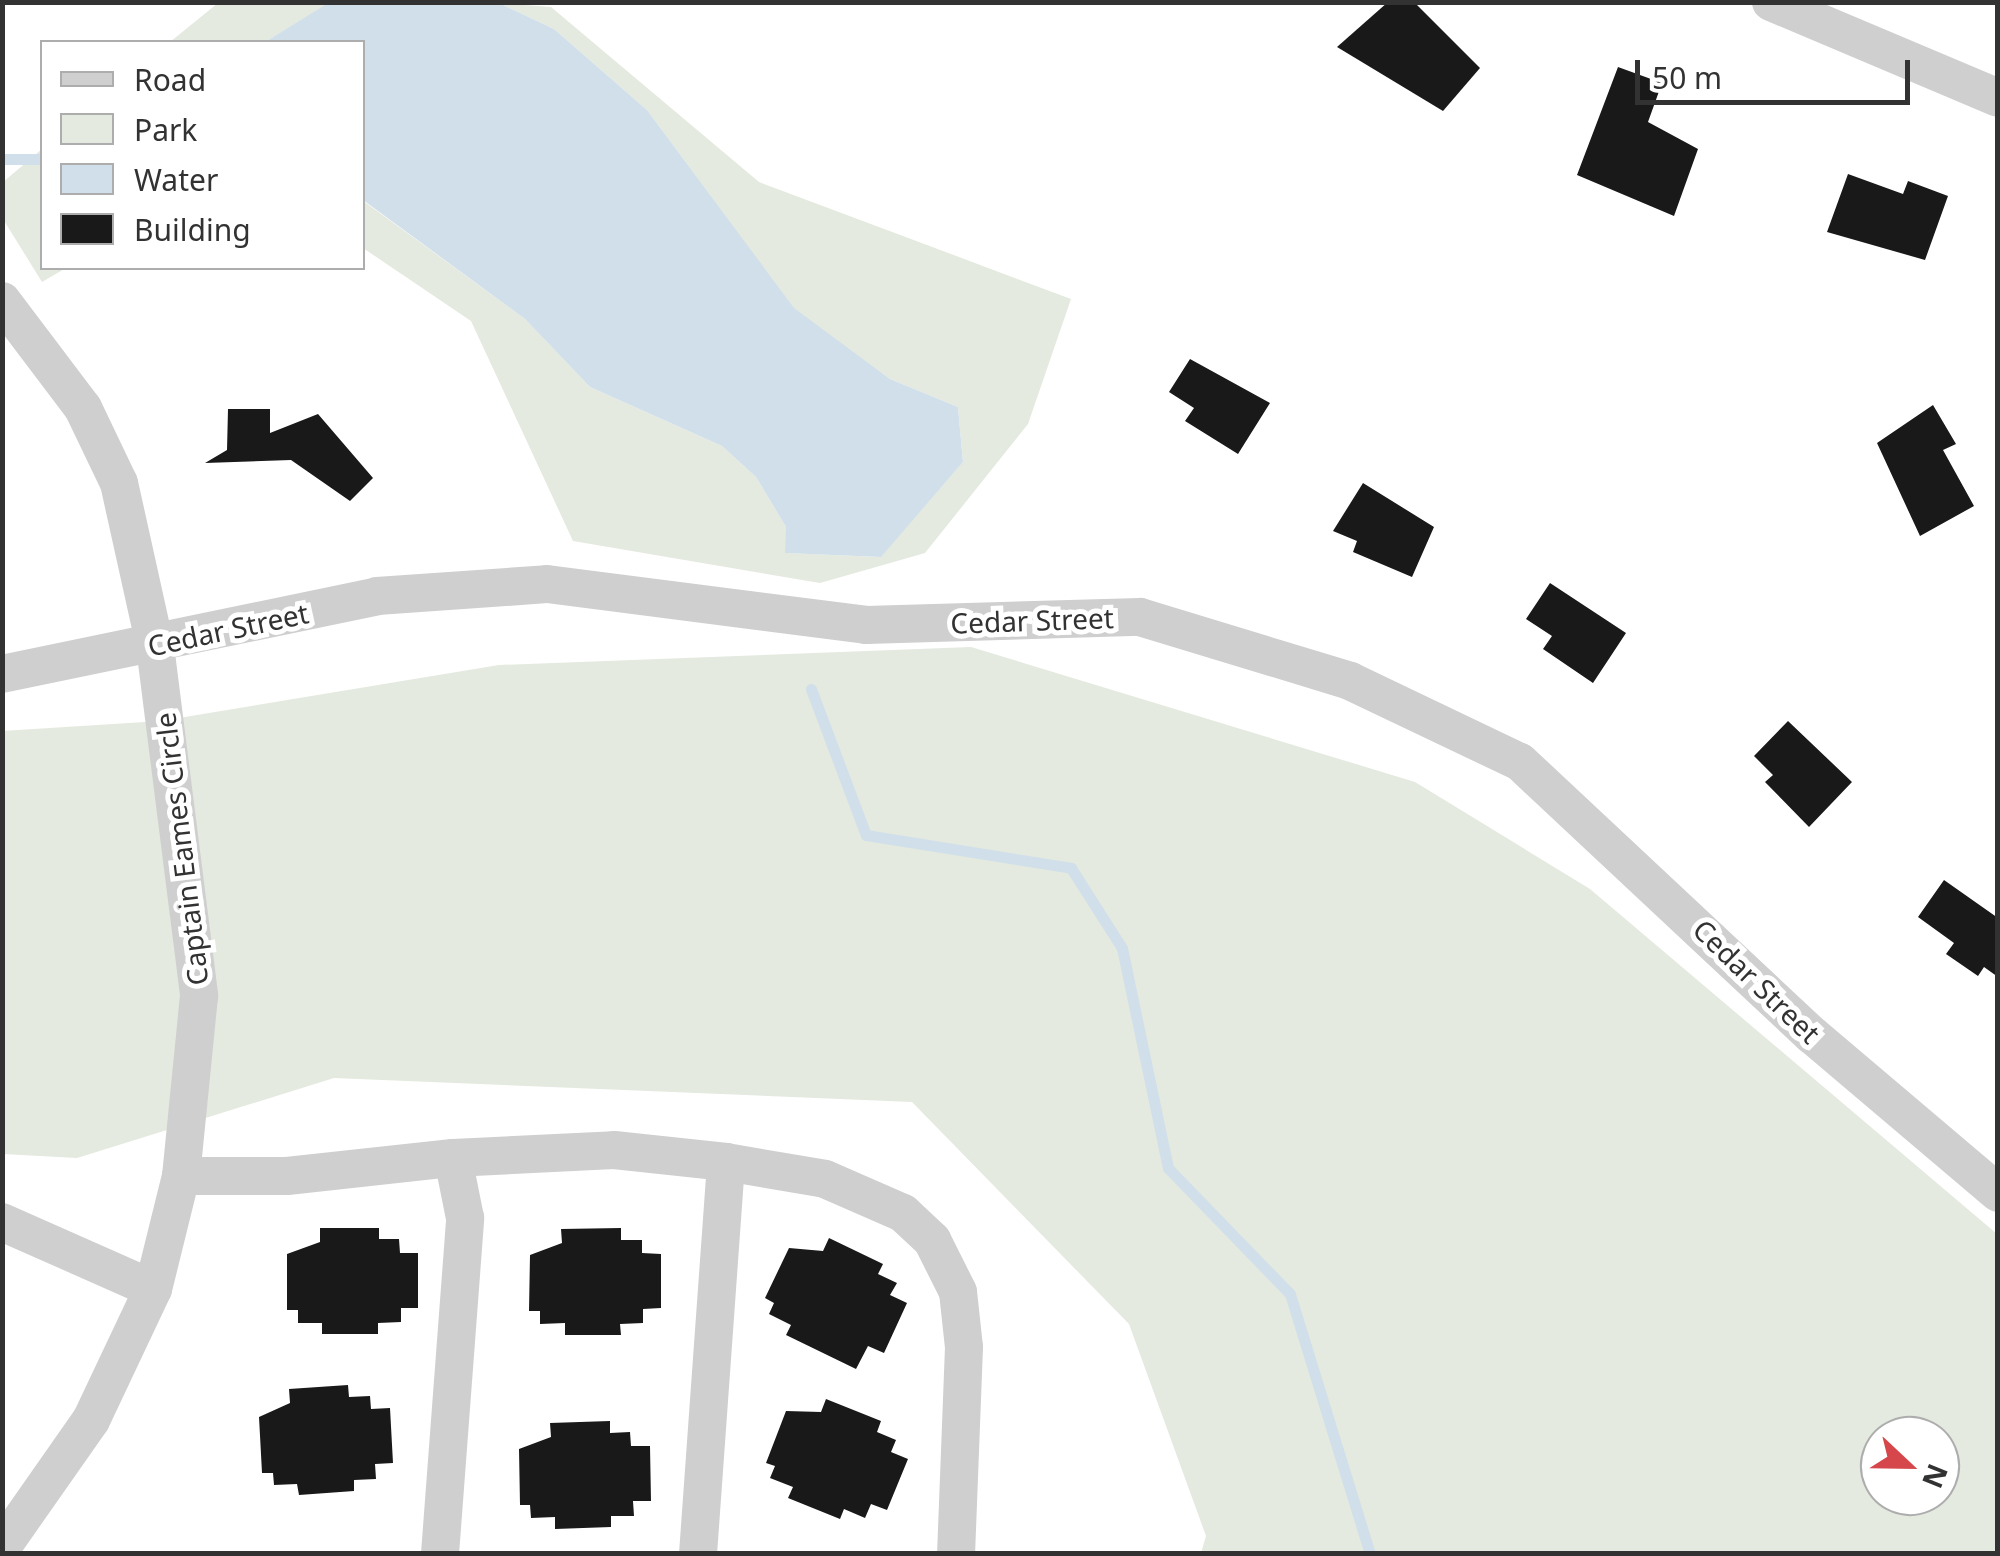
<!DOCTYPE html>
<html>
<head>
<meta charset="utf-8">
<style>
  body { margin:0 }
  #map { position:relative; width:2000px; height:1556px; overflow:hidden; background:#fff; font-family:"Noto Sans",sans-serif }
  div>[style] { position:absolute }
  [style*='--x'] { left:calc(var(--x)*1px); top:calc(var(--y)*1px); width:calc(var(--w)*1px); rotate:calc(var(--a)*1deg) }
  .green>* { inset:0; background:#e4eadf }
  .water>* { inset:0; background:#d0dfea }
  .stream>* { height:11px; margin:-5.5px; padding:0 5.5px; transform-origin:5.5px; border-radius:5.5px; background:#d0dfea }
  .building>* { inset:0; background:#191919 }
  .minor>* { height:38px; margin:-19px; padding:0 19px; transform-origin:19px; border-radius:19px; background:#cfcfcf }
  span { translate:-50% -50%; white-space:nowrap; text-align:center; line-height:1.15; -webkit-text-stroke:10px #fff; paint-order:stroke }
  .street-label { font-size:28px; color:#323232 }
  .frame { position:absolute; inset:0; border:5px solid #323232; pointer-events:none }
  .legend { position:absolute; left:40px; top:40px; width:325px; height:230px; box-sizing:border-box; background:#fff; border:2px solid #adadad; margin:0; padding:12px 18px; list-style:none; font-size:30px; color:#323232 }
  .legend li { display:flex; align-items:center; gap:20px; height:50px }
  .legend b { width:50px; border:2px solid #adadad }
  .north { position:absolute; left:1860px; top:1416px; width:100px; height:100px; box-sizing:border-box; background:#fff; border:2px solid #adadad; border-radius:50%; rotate:112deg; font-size:28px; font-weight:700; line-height:40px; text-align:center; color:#323232 }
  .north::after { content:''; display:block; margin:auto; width:35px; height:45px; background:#d5474a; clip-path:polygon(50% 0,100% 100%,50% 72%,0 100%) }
  .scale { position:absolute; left:1635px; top:60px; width:275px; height:45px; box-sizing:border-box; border:5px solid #323232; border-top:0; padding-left:12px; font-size:30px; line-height:35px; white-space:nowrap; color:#323232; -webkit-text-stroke:8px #fff; paint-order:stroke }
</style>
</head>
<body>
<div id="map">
  <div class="green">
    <div style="clip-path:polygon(218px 3px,330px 3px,265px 42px,170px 42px)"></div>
    <div style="clip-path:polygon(499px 3px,551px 7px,759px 182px,1071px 299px,1028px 424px,925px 553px,820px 583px,573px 541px,471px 321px,363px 248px,362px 200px,525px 319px,590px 387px,722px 446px,756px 477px,786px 527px,786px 553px,880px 557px,963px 462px,958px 407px,890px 379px,794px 309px,647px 110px,554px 29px)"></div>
    <div style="clip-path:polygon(42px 149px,42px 268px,66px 268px,42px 282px,3px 219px,2px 183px)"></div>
    <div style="clip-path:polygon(evenodd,971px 647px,1415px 782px,1590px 889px,1997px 1234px,1997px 1553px,1201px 1553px,1206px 1536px,1129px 1324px,912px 1102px,334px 1078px,77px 1158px,3px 1154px,2px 731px,161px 721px,499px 665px,971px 647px,1880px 1436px,1940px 1436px,1940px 1496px,1880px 1496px,1880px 1436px)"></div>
  </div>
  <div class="water">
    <div style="clip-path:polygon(330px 2px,499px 3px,554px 29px,647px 110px,794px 308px,890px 379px,958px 407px,963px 462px,881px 557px,785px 553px,786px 527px,756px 477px,722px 446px,590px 387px,525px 319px,363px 200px,362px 42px,265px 42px)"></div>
  </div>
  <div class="stream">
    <div style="--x:2;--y:159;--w:40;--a:0"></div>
    <div style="--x:811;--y:689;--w:156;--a:69.4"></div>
    <div style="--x:866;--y:835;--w:208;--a:9.1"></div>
    <div style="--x:1071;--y:868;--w:95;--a:57.5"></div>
    <div style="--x:1122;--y:948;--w:225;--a:78.2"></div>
    <div style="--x:1168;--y:1168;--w:175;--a:45.9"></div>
    <div style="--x:1290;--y:1294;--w:272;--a:72.9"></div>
  </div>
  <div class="building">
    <div style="clip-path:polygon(1388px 2px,1414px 2px,1480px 68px,1443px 111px,1337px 47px)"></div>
    <div style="clip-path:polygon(1618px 67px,1662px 83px,1648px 122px,1698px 149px,1674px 216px,1577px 175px)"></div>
    <div style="clip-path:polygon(1848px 174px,1903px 194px,1908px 181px,1948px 196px,1925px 260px,1827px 232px)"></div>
    <div style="clip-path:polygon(1190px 359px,1270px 403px,1238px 454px,1185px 421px,1194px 408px,1169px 392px)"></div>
    <div style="clip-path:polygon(1933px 405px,1956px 444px,1943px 450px,1974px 506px,1920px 536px,1877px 443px)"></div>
    <div style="clip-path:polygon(228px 409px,270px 409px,270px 433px,318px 414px,373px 478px,350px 501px,291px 460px,205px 463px,227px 450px)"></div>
    <div style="clip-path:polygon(1363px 483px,1434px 527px,1412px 577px,1353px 552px,1357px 541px,1333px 531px)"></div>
    <div style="clip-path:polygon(1550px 583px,1626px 633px,1593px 683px,1543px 649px,1552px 636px,1526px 619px)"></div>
    <div style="clip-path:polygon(1788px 721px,1852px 782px,1809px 827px,1765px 782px,1773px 775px,1754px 756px)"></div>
    <div style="clip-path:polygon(1944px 880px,1998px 918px,1998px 977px,1984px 967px,1978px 976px,1946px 954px,1954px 943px,1918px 917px)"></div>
    <div style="clip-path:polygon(320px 1228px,379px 1228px,379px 1239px,399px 1239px,400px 1253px,418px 1253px,418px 1308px,401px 1308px,401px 1322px,378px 1323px,378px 1334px,322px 1334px,322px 1323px,298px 1323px,298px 1310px,287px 1310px,287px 1254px,320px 1242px)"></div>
    <div style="clip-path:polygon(621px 1228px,621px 1240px,642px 1240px,642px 1253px,661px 1254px,661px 1308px,643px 1309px,643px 1323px,620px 1324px,621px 1335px,565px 1335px,565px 1323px,540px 1324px,540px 1311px,529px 1311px,530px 1255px,562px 1243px,561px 1229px)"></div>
    <div style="clip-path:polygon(829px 1238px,883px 1264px,878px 1274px,897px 1283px,890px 1295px,907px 1303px,884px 1353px,868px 1346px,856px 1369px,786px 1335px,791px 1325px,769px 1314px,774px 1303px,765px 1298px,789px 1248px,823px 1251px)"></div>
    <div style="clip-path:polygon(348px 1385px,349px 1397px,370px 1396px,371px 1409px,390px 1408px,393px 1463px,375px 1464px,376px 1479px,354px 1480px,354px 1491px,299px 1495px,297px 1484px,274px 1485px,273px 1473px,262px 1473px,259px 1417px,290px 1403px,289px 1389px)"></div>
    <div style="clip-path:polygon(826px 1399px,881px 1421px,877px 1432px,896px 1440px,891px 1452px,908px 1459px,887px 1510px,871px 1504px,865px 1518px,844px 1509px,840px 1519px,788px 1498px,793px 1487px,770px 1478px,775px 1466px,766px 1463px,786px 1411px,821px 1412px)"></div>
    <div style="clip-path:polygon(610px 1421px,610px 1433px,630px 1432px,631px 1446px,650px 1446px,651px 1501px,633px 1501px,634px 1516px,611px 1516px,611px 1527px,555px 1529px,555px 1517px,531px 1518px,530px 1505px,520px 1505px,519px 1449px,551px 1437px,550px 1423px)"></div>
  </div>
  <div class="minor">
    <div style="--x:1771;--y:2;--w:246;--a:22.9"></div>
    <div style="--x:2;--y:301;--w:134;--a:52.9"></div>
    <div style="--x:83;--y:408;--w:83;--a:64.4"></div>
    <div style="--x:119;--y:483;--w:167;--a:77.5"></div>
    <div style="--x:155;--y:646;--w:353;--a:82.8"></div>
    <div style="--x:199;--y:996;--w:181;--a:95.7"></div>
    <div style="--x:181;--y:1176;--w:116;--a:103.9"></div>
    <div style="--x:153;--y:1289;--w:145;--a:115.3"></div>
    <div style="--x:91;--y:1420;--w:155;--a:125"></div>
    <div style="--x:2;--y:674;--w:383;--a:-11.7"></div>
    <div style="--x:377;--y:596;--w:170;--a:-4"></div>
    <div style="--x:547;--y:584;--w:322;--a:7.3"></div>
    <div style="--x:866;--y:625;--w:274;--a:-1.7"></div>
    <div style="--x:1140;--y:617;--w:220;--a:16.9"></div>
    <div style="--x:1350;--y:681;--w:188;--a:25.5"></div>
    <div style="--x:1520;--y:762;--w:400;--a:43.1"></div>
    <div style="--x:1812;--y:1035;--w:244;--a:40.3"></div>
    <div style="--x:181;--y:1176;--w:106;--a:0"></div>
    <div style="--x:287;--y:1176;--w:167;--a:-6.2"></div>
    <div style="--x:2;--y:1222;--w:165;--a:23.9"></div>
    <div style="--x:440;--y:1554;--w:337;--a:-85.7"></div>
    <div style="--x:465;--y:1218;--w:61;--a:-101.3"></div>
    <div style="--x:453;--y:1158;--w:161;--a:-2.8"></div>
    <div style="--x:614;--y:1150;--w:113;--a:6.1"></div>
    <div style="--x:698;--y:1554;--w:393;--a:-85.9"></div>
    <div style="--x:726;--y:1162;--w:100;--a:9.7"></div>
    <div style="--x:825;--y:1179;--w:85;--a:23.6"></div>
    <div style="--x:903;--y:1213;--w:40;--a:43"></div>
    <div style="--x:932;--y:1240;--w:58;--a:63.4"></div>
    <div style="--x:958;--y:1292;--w:55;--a:83.8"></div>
    <div style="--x:964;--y:1347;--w:207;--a:92.2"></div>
  </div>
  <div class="street-label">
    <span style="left:1032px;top:620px;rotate:-2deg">Cedar Street</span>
    <span style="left:228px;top:629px;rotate:-12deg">Cedar Street</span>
    <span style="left:181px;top:849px;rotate:-97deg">Captain Eames Circle</span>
    <span style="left:1757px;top:981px;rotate:44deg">Cedar Street</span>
  </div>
  <div class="frame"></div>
  <ul class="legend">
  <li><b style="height:12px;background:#cfcfcf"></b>Road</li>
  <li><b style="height:28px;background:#e4eadf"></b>Park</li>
  <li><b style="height:28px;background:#d0dfea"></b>Water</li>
  <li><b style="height:28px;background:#191919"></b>Building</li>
  </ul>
  <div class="north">N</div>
  <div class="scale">50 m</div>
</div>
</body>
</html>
